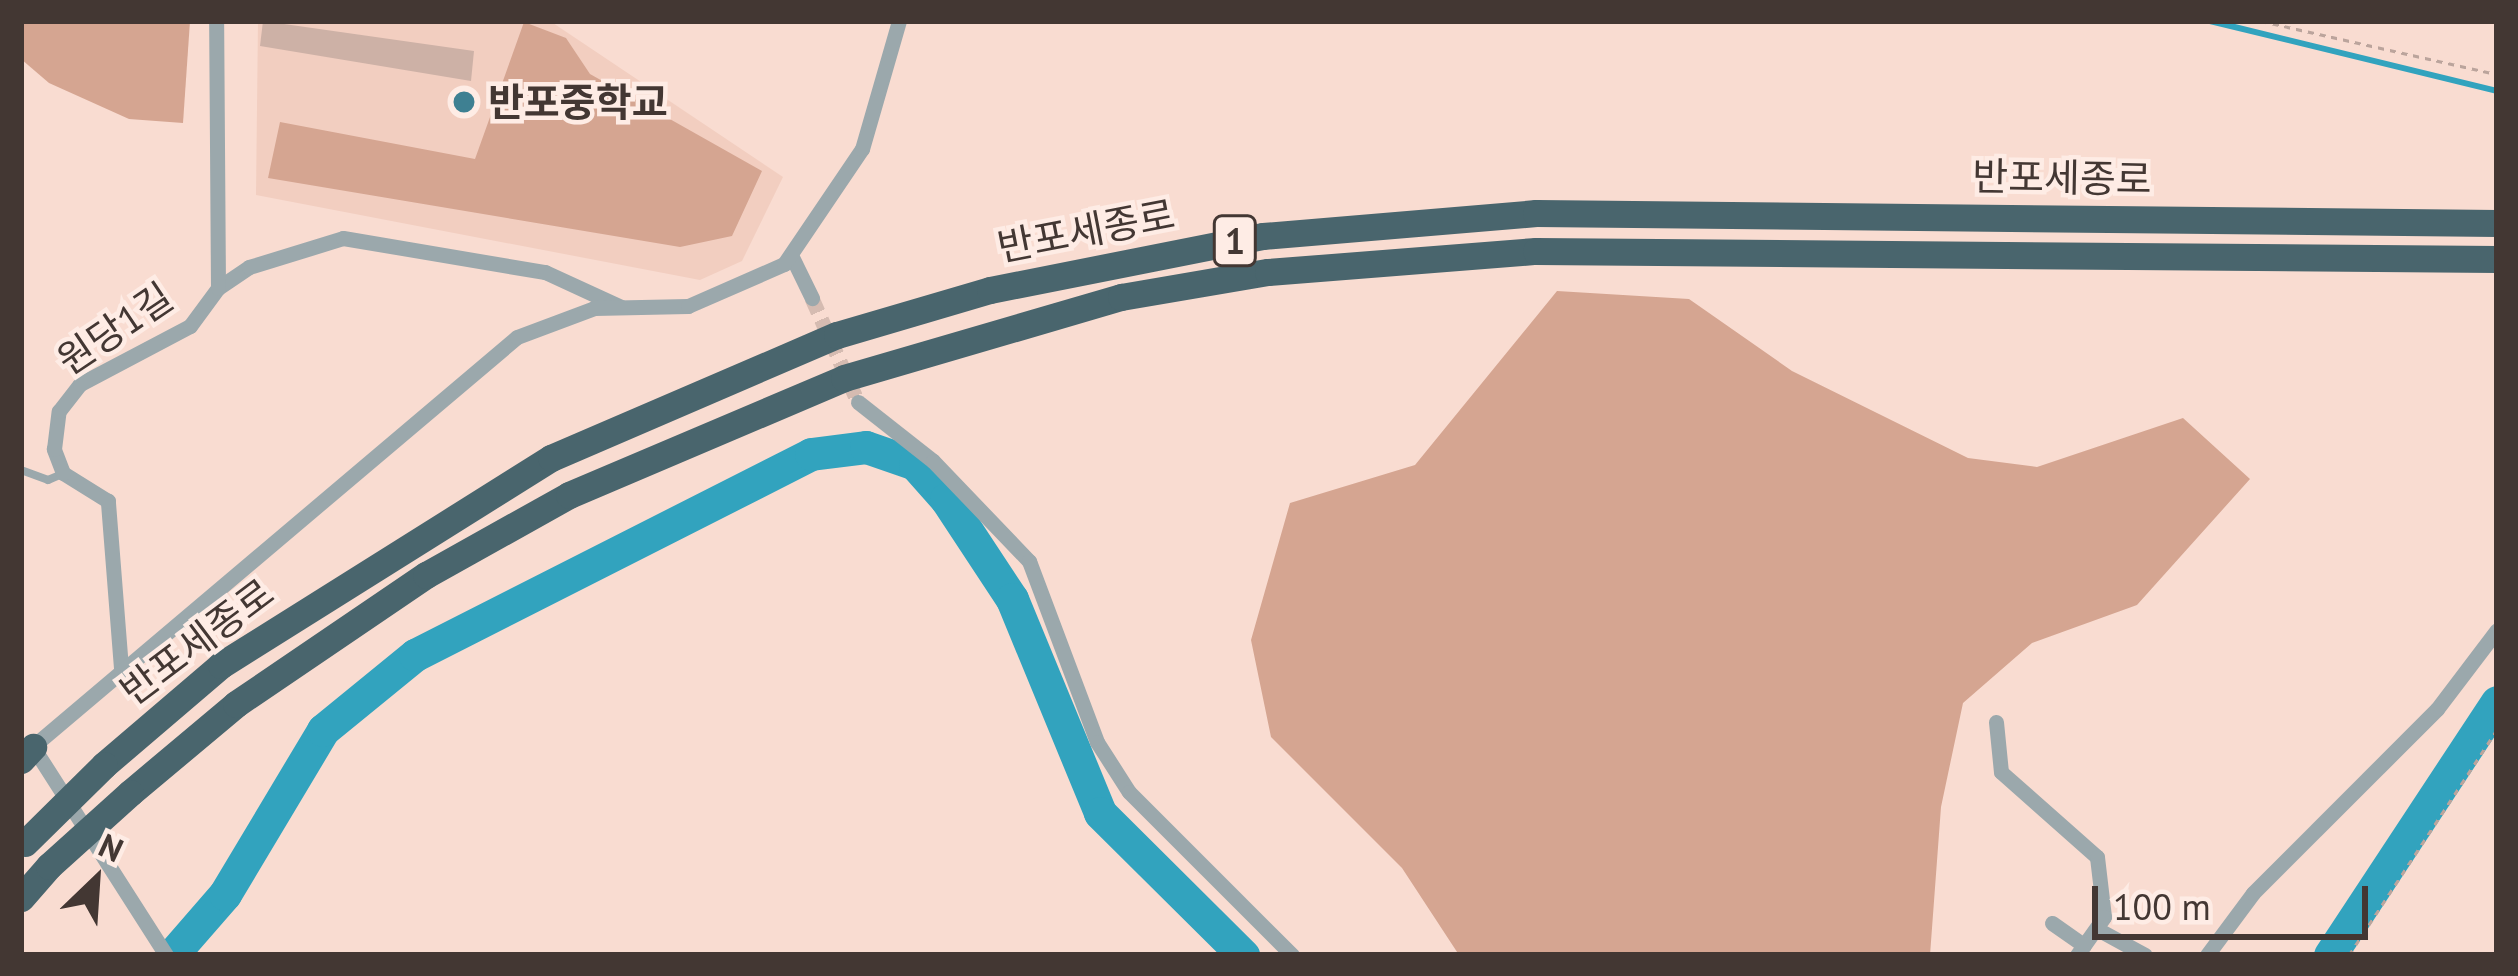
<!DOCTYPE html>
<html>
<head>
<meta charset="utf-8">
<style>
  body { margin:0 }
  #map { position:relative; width:2518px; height:976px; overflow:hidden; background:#f9dcd1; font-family:"PT Sans","Noto Sans KR",sans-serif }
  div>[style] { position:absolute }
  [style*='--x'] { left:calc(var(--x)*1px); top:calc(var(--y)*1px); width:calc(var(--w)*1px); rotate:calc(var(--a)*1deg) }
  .built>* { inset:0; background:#f2cec0 }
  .green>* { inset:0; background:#d5a591 }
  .stream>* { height:6px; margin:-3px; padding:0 3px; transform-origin:3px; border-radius:3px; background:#32a3be }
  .river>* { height:33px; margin:-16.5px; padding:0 16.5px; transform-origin:16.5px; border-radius:16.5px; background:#32a3be }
  .building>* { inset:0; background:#cdb1a6 }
  .street-tunnel>* { height:15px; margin-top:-7.5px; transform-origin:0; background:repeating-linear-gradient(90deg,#d5bbb1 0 15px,transparent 0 23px) }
  .path>* { height:3px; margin-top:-1.5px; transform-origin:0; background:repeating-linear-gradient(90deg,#bba49c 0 6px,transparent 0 12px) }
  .lane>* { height:8px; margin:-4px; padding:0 4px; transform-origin:4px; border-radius:4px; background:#9ba8ac }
  .street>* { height:15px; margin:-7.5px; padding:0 7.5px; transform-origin:7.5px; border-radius:7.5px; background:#9ba8ac }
  .highway>* { height:27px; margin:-13.5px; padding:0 13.5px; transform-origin:13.5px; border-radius:13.5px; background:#49656d }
  .highway-bridge>* { height:27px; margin:-13.5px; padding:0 13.5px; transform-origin:13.5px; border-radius:13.5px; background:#49656d }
  .dots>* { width:33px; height:33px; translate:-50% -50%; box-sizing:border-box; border:6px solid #feece5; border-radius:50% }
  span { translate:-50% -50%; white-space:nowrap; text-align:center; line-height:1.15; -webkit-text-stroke:9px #feece5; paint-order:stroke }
  .shield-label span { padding:3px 9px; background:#feece5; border:3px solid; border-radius:9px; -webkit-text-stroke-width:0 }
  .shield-label { font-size:36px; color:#433733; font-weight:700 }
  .poi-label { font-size:39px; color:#433733; font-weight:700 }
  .left { translate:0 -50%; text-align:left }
  .street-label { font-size:39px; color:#433733 }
  .frame { position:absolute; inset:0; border:24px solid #433733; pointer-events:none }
  .north { position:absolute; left:36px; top:820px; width:120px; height:120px; -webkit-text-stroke:9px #feece5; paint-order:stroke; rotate:25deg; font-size:33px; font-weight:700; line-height:48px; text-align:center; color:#433733 }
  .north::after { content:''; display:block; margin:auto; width:42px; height:54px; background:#433733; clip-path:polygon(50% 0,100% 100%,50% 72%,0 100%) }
  .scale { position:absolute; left:2092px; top:886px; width:276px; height:54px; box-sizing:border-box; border:6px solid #433733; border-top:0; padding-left:15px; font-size:36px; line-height:42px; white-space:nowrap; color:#433733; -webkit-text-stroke:9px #feece5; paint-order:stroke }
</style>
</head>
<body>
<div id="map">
  <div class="built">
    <div style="clip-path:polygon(258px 21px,550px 21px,783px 177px,742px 261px,700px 280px,256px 195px)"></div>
  </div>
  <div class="green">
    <div style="clip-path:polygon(21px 21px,190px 21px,183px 123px,129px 119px,49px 83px,21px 59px)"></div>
    <div style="clip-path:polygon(524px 22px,566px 38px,590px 74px,762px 171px,732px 236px,680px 247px,268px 178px,280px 122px,475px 159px)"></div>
    <div style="clip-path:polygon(1557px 291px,1689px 299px,1792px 371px,1968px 458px,2037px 467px,2183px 418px,2250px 479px,2137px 605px,2032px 643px,1963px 703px,1941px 807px,1930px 955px,1459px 955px,1402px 868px,1271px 737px,1251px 640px,1290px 503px,1415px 465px)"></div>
  </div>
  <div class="stream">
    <div style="--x:2210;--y:21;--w:295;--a:13.7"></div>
  </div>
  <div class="river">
    <div style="--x:172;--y:955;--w:81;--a:-49"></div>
    <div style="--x:225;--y:894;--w:191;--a:-59.1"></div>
    <div style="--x:323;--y:730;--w:119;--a:-39.2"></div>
    <div style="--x:415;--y:655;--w:444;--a:-26.9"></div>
    <div style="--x:811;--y:454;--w:55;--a:-7.3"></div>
    <div style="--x:866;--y:447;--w:52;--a:19.1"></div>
    <div style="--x:915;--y:464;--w:47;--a:48.5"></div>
    <div style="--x:946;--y:499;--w:120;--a:56.6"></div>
    <div style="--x:1012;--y:599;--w:231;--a:67.6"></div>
    <div style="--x:1100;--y:813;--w:202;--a:44.8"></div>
    <div style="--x:2330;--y:955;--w:303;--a:-56.6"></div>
  </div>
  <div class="building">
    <div style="clip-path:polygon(263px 21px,474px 51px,471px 81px,260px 46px)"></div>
  </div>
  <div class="street-tunnel">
    <div style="--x:812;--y:298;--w:114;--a:66.1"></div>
  </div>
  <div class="path">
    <div style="--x:2261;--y:21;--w:242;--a:12.7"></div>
    <div style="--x:2349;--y:955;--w:269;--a:-56.7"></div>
  </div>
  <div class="lane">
    <div style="--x:21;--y:470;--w:29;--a:20"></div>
    <div style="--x:48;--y:480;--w:15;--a:-23"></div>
  </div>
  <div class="street">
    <div style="--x:791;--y:255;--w:48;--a:64"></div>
    <div style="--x:218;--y:288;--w:37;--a:-34"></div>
    <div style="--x:249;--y:267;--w:98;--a:-17.1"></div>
    <div style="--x:343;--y:238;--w:205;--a:9.6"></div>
    <div style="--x:545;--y:272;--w:84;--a:24.7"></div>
    <div style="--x:858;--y:402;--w:95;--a:38.2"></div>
    <div style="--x:933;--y:461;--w:139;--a:46.2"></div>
    <div style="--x:1029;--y:561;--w:193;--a:69.4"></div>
    <div style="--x:1097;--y:742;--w:59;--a:57.4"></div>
    <div style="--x:1129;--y:792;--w:231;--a:45"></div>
    <div style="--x:121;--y:668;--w:168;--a:-94.5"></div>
    <div style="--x:108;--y:501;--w:53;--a:-148.1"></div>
    <div style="--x:63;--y:473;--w:26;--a:-111"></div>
    <div style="--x:54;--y:449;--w:38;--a:-83"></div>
    <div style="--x:59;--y:411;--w:34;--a:-52"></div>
    <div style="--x:80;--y:384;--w:124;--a:-27.8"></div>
    <div style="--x:190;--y:326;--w:47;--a:-53.6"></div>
    <div style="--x:218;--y:288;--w:267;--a:-90.4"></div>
    <div style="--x:1996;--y:722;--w:50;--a:84.3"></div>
    <div style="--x:2001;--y:772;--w:128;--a:41.5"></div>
    <div style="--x:2097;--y:857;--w:60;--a:83.3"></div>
    <div style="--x:2104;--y:917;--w:47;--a:125.4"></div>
    <div style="--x:33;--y:747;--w:247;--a:57.4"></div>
    <div style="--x:31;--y:748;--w:636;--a:-40.22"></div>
    <div style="--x:517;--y:337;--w:82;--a:-20.6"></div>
    <div style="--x:594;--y:308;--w:94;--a:-1.2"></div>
    <div style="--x:688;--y:306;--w:105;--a:-23.6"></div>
    <div style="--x:784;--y:264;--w:139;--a:-55.9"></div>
    <div style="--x:862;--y:149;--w:133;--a:-73.9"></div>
    <div style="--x:2052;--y:923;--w:39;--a:35"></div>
    <div style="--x:2099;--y:930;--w:52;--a:28.5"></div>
    <div style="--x:2207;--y:955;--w:77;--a:-53.4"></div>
    <div style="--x:2253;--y:893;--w:260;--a:-45"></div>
    <div style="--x:2437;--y:709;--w:99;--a:-52.8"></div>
  </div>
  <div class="highway">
    <div style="--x:21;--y:760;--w:18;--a:-47"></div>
    <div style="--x:104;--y:765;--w:154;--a:-40.5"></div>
    <div style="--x:221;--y:665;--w:390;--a:-32.1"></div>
    <div style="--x:551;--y:458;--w:311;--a:-23.3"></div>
    <div style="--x:837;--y:335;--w:159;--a:-16.4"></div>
    <div style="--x:990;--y:290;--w:278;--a:-11.2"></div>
    <div style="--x:1263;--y:236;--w:274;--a:-4.8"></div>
    <div style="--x:1536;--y:213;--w:961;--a:0.6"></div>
    <div style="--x:130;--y:793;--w:138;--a:-40"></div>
    <div style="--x:236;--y:704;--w:230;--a:-34.2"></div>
    <div style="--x:426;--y:575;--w:164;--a:-29.2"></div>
    <div style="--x:569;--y:495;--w:299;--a:-23"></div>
    <div style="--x:844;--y:378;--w:289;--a:-16.3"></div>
    <div style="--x:1121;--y:297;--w:149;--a:-9.7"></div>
    <div style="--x:1268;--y:272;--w:269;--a:-4.5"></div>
    <div style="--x:1536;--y:251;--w:961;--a:0.48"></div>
    <div style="--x:21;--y:898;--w:43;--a:-48.8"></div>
  </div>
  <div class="highway-bridge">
    <div style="--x:25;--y:843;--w:111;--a:-44.6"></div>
    <div style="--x:49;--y:866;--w:109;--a:-42"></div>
  </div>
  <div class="dots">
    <div style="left:464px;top:102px;background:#3e8092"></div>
  </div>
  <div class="shield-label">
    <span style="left:1235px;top:241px">1</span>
  </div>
  <div class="poi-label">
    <span class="left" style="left:488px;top:102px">반포중학교</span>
  </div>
  <div class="street-label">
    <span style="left:2062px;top:178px;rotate:1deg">반포세종로</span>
    <span style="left:1086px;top:231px;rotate:-11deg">반포세종로</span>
    <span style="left:115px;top:329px;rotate:-34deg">원당1길</span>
    <span style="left:197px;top:642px;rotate:-37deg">반포세종로</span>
  </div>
  <div class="frame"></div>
  <div class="north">N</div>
  <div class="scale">100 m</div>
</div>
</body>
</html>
